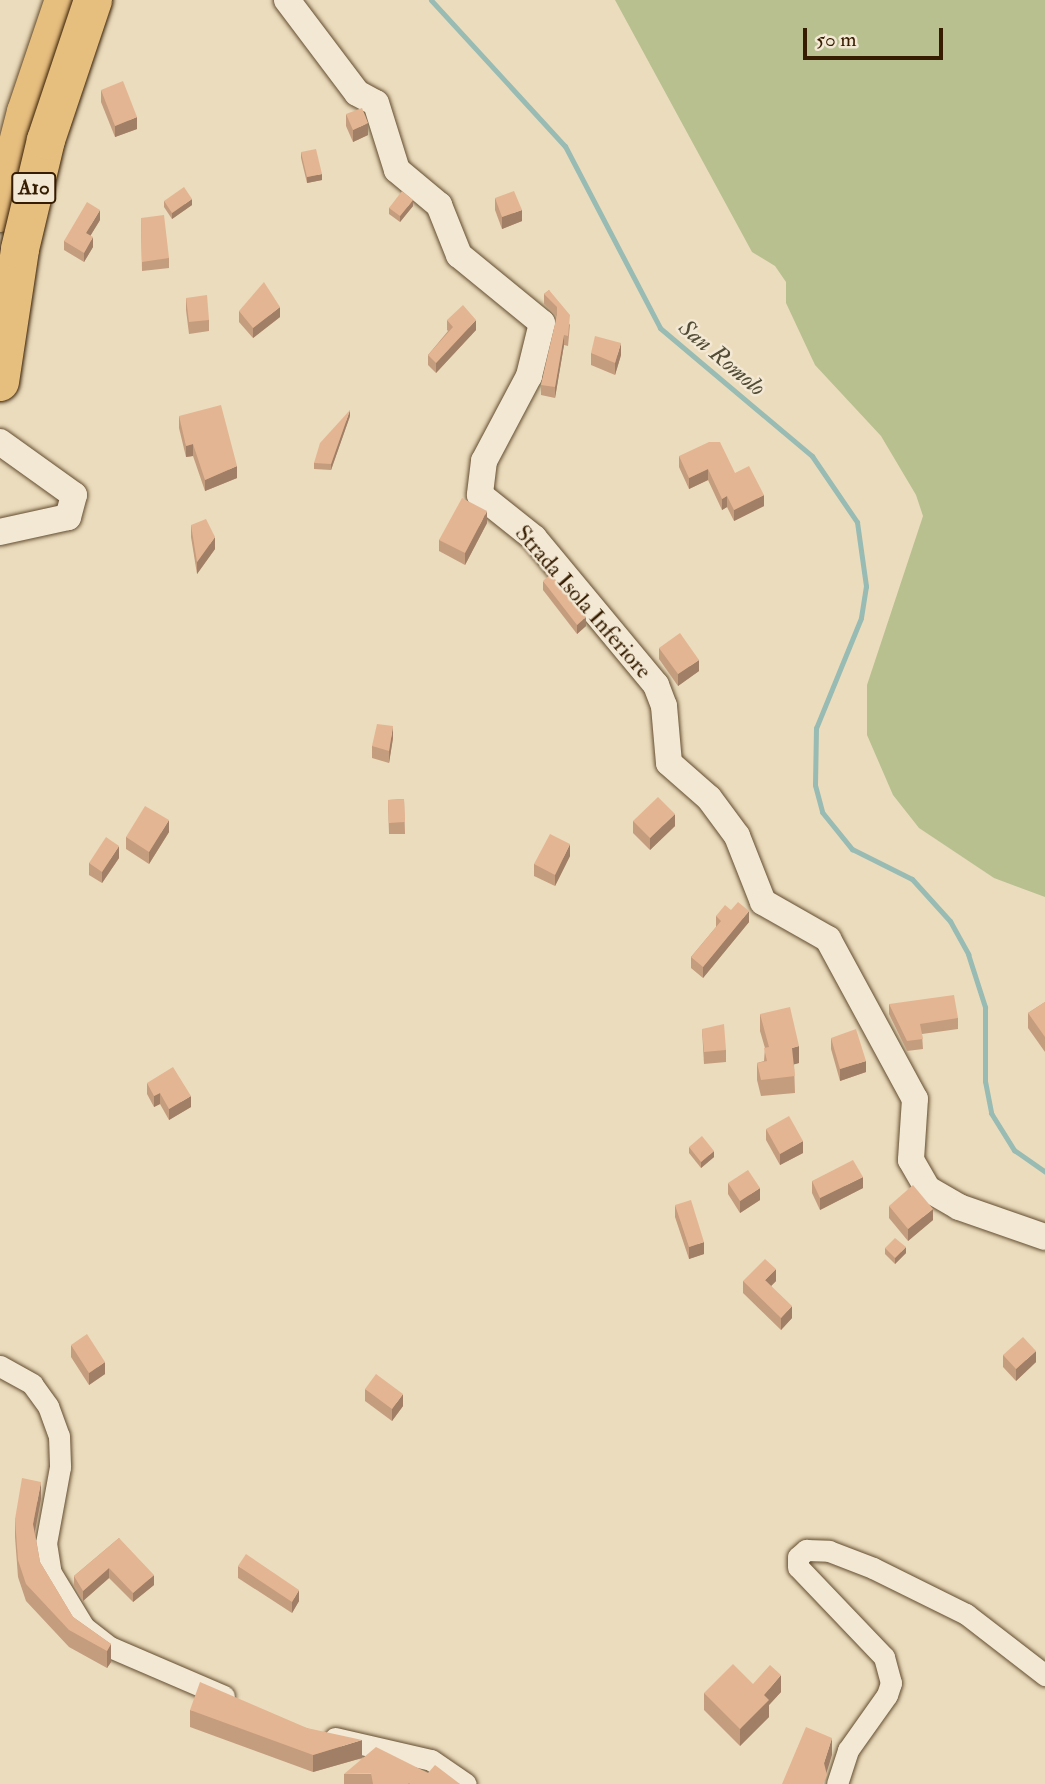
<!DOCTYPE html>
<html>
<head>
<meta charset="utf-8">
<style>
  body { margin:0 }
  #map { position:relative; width:1045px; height:1784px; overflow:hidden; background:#ebdcbd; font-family:"IM FELL Double Pica",serif }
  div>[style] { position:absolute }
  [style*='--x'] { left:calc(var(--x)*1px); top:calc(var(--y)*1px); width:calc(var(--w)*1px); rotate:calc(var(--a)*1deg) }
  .green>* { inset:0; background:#b8c090 }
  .stream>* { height:5px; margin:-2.5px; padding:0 2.5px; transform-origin:2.5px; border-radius:2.5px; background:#98bbb3 }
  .roads { filter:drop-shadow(0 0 2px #634c2f) drop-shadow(0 0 2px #634c2f) }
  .minor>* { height:21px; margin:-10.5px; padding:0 10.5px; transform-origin:10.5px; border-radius:10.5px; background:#f2e8d4 }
  .tertiary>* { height:26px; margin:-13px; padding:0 13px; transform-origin:13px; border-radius:13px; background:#f2e8d4 }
  .motorway>* { height:38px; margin:-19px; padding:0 19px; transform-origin:19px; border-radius:19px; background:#e6be7e }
  .bridges { filter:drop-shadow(0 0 2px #361c00) drop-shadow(0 0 2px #361c00) }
  .motorway-bridge>* { height:38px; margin:-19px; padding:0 19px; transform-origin:19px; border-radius:19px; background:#e6be7e }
  .wall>* { inset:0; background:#c49c7e }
  .shaded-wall>* { inset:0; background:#a07f66 }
  .building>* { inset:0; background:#e4b592 }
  span { translate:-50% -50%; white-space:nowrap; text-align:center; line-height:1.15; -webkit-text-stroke:5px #f2e8d4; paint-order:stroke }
  .shield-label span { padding:2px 5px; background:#f2e8d4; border:2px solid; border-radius:5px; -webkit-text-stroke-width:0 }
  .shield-label { font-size:21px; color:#361c00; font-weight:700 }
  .street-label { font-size:23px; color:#361c00 }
  .water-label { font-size:24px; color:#534c36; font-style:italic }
  .scale { position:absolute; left:803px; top:28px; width:140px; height:32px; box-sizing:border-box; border:4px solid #361c00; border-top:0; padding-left:9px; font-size:21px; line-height:24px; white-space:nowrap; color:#361c00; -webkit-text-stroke:5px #f2e8d4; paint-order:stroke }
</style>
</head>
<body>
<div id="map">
  <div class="green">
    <div style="clip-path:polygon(615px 0,1045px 0,1045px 897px,994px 878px,919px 828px,893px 795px,867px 735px,867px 685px,923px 516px,916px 495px,881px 436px,815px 365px,786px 303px,786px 282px,775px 266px,752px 252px)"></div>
  </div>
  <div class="stream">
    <div style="--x:431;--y:0;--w:198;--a:47.5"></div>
    <div style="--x:565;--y:146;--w:205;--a:62.4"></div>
    <div style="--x:660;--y:328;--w:199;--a:40.1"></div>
    <div style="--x:812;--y:456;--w:80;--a:55.7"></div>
    <div style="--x:857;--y:522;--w:65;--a:82"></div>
    <div style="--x:866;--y:586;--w:32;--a:99"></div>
    <div style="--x:861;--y:618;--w:119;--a:112.2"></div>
    <div style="--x:816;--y:728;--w:57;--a:91"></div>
    <div style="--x:815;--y:785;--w:28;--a:75"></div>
    <div style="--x:822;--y:812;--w:48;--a:51"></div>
    <div style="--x:852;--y:849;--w:67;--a:26.6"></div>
    <div style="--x:912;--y:879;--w:57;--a:47.9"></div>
    <div style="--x:950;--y:921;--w:38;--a:61"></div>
    <div style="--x:968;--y:954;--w:56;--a:72.2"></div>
    <div style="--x:985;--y:1007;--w:74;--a:90"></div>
    <div style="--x:985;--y:1081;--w:33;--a:79"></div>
    <div style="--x:991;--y:1113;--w:44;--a:58.1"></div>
    <div style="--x:1014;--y:1150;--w:38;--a:35"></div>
  </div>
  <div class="roads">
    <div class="minor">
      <div style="--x:0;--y:1366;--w:37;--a:29"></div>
      <div style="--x:32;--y:1384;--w:27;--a:54"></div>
      <div style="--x:48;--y:1406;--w:32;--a:70"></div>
      <div style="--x:59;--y:1436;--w:31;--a:88"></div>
      <div style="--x:60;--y:1467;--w:77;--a:100.4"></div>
      <div style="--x:46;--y:1543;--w:30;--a:81"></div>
      <div style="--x:51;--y:1573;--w:63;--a:58.6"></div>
      <div style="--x:84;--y:1627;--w:33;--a:38"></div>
      <div style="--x:110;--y:1647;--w:124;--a:23.3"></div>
      <div style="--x:335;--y:1738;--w:98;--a:12.9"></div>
      <div style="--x:431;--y:1760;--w:42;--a:34.4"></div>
      <div style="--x:837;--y:1784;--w:36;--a:-72"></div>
      <div style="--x:848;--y:1750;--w:67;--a:-54.7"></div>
      <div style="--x:887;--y:1695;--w:13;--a:-72"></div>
      <div style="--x:891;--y:1683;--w:27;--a:-105"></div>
      <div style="--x:884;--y:1657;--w:124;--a:-133.7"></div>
      <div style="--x:798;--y:1567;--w:10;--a:-90"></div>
      <div style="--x:798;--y:1557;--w:11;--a:-41"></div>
      <div style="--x:806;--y:1550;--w:23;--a:2"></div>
      <div style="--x:829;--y:1551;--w:47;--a:21.1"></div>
      <div style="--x:873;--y:1568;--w:104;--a:26.3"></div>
      <div style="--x:966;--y:1614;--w:100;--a:37.7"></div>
    </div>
    <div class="tertiary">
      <div style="--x:287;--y:0;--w:116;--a:53"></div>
      <div style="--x:357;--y:93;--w:21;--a:28"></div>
      <div style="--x:376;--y:103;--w:70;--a:72.6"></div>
      <div style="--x:397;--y:170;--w:55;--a:39.8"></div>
      <div style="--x:439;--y:205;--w:54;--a:68.2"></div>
      <div style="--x:459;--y:255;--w:107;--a:39.3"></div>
      <div style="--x:542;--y:323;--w:55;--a:103.8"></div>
      <div style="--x:529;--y:376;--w:96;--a:117.9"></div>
      <div style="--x:484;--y:461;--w:34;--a:97"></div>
      <div style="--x:480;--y:495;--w:69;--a:38.5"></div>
      <div style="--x:534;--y:538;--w:191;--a:50.3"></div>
      <div style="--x:656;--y:685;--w:22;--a:69"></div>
      <div style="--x:664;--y:706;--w:57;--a:85"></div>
      <div style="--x:669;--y:763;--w:53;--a:41.2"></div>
      <div style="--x:709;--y:798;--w:47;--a:53.6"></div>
      <div style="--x:737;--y:836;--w:71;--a:68.5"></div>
      <div style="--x:763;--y:902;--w:75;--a:29.6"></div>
      <div style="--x:828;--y:939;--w:182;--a:61.5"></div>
      <div style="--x:915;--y:1099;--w:61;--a:93.8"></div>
      <div style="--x:911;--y:1160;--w:34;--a:60"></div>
      <div style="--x:928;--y:1189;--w:36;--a:30"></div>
      <div style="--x:959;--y:1207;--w:91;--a:19.2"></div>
      <div style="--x:0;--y:442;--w:91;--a:35.6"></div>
      <div style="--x:74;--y:495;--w:23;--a:105"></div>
      <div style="--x:68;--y:517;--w:70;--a:167.6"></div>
    </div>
    <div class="motorway">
      <div style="--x:0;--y:213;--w:104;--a:-75.6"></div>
      <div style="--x:26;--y:112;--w:118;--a:-71.3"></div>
    </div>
  </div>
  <div class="bridges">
    <div class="motorway-bridge">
      <div style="--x:0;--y:382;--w:134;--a:-81.4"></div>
      <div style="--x:20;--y:249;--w:112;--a:-76.6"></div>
      <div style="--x:46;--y:140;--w:148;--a:-71.4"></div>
    </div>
  </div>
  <div class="wall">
    <div style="clip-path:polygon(101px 90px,137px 129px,115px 137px,101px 102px)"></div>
    <div style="clip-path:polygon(346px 114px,368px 135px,353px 142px,346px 126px)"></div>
    <div style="clip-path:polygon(301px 152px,322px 180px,307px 183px,301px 158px)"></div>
    <div style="clip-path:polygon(495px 198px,522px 221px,502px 229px,495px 210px)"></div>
    <div style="clip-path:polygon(164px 201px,192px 205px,172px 219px,164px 207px)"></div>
    <div style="clip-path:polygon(413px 206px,400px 222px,389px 214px,389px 208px)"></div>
    <div style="clip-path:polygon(141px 218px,169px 258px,169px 268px,142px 271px)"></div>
    <div style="clip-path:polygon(100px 220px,90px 236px,93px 247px,84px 262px,64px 250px,64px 241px)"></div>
    <div style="clip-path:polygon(549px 290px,570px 325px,568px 346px,564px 345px,555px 398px,541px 395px,541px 385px,557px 317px,544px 304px,544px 294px)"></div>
    <div style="clip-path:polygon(186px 298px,209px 320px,209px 331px,189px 334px,186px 310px)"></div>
    <div style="clip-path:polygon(239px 311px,280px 317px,253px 338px,239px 322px)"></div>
    <div style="clip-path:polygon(447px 320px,476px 330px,436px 373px,428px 365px,428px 355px,448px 331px,447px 330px)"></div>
    <div style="clip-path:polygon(591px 353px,621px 355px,615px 375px,591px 365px)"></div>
    <div style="clip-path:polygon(179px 416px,237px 478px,205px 491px,193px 456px,186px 457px,179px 428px)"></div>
    <div style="clip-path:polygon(350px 416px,331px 470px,314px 469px,314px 463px)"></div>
    <div style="clip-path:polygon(679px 456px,735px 473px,764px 506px,734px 521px,727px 507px,722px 510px,708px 480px,689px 489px,679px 467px)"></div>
    <div style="clip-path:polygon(487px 523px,465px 565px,439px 551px,439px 540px)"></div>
    <div style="clip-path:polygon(191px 525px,215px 549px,197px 574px,191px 537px)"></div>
    <div style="clip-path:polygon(543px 581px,586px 626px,577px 634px,543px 590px)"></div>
    <div style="clip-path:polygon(659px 648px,699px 671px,678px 686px,659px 659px)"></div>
    <div style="clip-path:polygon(393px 738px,389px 763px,372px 758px,372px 746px)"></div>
    <div style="clip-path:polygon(404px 799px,405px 834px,389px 834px,388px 800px)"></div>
    <div style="clip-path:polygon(633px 821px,675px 826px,650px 850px,633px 833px)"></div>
    <div style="clip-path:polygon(169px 832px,149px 864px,126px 849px,126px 837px)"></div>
    <div style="clip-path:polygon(570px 856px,555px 886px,534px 876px,534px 864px)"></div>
    <div style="clip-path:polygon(119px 858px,102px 883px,89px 875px,89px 863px)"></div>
    <div style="clip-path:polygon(731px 910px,749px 922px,703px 978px,691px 968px,691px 957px,716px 927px,716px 916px)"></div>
    <div style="clip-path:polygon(1045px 1002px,1045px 1052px,1028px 1028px,1028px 1013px)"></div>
    <div style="clip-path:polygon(889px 1004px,958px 1018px,958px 1029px,922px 1034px,923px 1049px,907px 1051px,889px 1014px)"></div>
    <div style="clip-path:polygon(760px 1014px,799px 1063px,794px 1064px,795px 1093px,761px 1096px,757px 1080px,757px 1063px,764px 1061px,765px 1048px,760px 1031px)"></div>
    <div style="clip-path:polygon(702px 1029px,726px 1050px,726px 1062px,704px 1064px)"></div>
    <div style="clip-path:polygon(831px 1038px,866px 1072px,840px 1081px,831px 1049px)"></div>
    <div style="clip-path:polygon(147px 1083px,191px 1107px,169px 1120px,160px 1104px,154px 1107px,147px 1094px)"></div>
    <div style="clip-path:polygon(766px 1129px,803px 1153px,780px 1165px,766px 1140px)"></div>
    <div style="clip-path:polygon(689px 1147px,714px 1157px,701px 1168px,689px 1153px)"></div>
    <div style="clip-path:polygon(812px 1181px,863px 1188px,820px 1210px,812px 1193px)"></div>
    <div style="clip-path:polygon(728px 1183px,760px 1200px,740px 1213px,728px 1194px)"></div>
    <div style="clip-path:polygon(675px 1205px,704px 1254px,689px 1259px,675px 1217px)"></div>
    <div style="clip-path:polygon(889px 1206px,933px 1220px,908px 1241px,889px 1218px)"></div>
    <div style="clip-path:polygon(885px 1248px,906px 1253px,895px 1264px,885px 1254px)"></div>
    <div style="clip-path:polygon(743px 1281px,776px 1281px,771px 1286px,792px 1318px,781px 1330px,743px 1293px)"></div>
    <div style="clip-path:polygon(71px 1345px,105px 1374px,89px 1385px,71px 1357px)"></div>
    <div style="clip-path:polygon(1003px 1355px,1036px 1362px,1016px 1381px,1003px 1367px)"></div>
    <div style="clip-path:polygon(365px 1389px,403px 1406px,392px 1421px,365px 1401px)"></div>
    <div style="clip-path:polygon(41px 1499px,35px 1533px,40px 1562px,73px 1617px,111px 1644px,111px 1662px,107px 1668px,69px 1647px,26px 1601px,18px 1577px,15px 1537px,15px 1519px)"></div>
    <div style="clip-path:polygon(119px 1538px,154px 1585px,133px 1602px,109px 1578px,83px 1601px,74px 1586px,74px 1576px)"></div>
    <div style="clip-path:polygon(238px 1566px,299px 1601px,292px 1613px,238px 1578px)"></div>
    <div style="clip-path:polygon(753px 1684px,781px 1692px,769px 1705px,769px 1717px,740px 1746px,704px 1710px,704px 1693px)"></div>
    <div style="clip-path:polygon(190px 1710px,307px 1728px,362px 1758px,313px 1772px,190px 1727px)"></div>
    <div style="clip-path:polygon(428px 1773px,460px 1784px,344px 1784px,344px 1774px)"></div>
  </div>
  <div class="shaded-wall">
    <div style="clip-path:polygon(137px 117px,137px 129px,115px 137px,115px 126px)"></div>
    <div style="clip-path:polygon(368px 123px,368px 135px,353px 142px,353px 130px)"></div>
    <div style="clip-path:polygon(322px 174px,322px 180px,307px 183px,307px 177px)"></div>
    <div style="clip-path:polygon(192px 199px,192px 205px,172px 219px,172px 213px)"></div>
    <div style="clip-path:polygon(413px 200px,413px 206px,400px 222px,400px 216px)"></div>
    <div style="clip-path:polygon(100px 210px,100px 220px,86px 243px,86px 233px)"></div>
    <div style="clip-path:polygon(522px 210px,522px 221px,502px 229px,502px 217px)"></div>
    <div style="clip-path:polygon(93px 237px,93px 247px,84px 262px,84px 253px)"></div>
    <div style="clip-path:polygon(280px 307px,280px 317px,253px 338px,253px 328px)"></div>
    <div style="clip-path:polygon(476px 320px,476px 330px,436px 373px,436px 363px)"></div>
    <div style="clip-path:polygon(564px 335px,564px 345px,555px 398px,555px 387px)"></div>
    <div style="clip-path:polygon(621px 343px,621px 355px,615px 375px,615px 363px)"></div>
    <div style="clip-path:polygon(350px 410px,350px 416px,331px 470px,331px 464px)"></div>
    <div style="clip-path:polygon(193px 444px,193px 456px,186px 457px,186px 446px)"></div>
    <div style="clip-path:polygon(237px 466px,237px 478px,205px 491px,205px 480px)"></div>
    <div style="clip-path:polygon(708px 469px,708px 480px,689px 489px,689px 478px)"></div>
    <div style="clip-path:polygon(764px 495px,764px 506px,734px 521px,734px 510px)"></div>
    <div style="clip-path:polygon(727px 496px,727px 507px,722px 510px,722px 499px)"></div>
    <div style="clip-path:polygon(487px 511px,487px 523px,465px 565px,465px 553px)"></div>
    <div style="clip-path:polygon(215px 537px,215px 549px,197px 574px,197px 562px)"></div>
    <div style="clip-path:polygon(586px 617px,586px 626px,577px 634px,577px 625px)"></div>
    <div style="clip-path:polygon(699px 660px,699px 671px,678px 686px,678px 674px)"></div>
    <div style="clip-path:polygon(393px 726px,393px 738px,389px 763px,389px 751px)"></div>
    <div style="clip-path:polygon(675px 814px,675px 826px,650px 850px,650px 838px)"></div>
    <div style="clip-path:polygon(169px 820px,169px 832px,149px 864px,149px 852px)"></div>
    <div style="clip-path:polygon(570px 844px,570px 856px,555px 886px,555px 875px)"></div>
    <div style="clip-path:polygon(119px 846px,119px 858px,102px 883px,102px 872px)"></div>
    <div style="clip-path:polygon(749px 911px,749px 922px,703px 978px,703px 967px)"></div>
    <div style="clip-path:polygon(799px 1046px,799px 1063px,792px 1065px,792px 1048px)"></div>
    <div style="clip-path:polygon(866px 1061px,866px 1072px,840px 1081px,840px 1069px)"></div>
    <div style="clip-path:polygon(160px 1093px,160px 1104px,154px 1107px,154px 1096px)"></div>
    <div style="clip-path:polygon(191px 1096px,191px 1107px,169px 1120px,169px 1109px)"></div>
    <div style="clip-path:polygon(803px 1141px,803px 1153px,780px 1165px,780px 1154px)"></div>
    <div style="clip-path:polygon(714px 1151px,714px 1157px,701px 1168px,701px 1162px)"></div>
    <div style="clip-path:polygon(863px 1177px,863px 1188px,820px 1210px,820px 1198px)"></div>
    <div style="clip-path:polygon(760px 1188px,760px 1200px,740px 1213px,740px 1201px)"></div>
    <div style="clip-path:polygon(933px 1209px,933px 1220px,908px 1241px,908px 1229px)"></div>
    <div style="clip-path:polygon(704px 1242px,704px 1254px,689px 1259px,689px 1247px)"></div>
    <div style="clip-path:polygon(906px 1247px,906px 1253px,895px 1264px,895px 1258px)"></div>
    <div style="clip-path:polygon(776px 1269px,776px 1281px,765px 1292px,765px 1280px)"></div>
    <div style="clip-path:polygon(792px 1306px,792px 1318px,781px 1330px,781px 1318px)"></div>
    <div style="clip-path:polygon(1036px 1351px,1036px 1362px,1016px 1381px,1016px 1369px)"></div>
    <div style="clip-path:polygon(105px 1362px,105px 1374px,89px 1385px,89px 1373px)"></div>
    <div style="clip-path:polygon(403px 1394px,403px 1406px,392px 1421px,392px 1409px)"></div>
    <div style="clip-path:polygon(41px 1482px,41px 1499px,33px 1541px,33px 1524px)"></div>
    <div style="clip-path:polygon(109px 1568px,109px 1578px,83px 1601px,83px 1591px)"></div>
    <div style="clip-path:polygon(154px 1575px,154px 1585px,133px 1602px,133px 1593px)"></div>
    <div style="clip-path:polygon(299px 1590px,299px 1601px,292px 1613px,292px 1602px)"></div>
    <div style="clip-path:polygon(111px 1644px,111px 1662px,107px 1668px,107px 1651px)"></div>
    <div style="clip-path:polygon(781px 1675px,781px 1692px,769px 1705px,769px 1717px,740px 1746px,740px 1729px,764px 1695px)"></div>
    <div style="clip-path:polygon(832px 1738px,832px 1755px,824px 1781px,824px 1763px)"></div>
    <div style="clip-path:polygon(362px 1740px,362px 1758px,313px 1772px,313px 1755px)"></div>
  </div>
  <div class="building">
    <div style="clip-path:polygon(123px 81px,137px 117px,115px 126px,101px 90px)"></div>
    <div style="clip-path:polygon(362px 108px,368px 123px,353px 130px,346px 114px)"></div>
    <div style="clip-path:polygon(316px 149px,322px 174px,307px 177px,301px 152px)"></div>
    <div style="clip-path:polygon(184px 187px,192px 199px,172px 213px,164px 201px)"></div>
    <div style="clip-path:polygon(402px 191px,413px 200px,400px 216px,389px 208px)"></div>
    <div style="clip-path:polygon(514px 191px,522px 210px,502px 217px,495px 198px)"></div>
    <div style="clip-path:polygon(87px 202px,100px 210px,86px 233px,93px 237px,84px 253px,64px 241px)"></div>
    <div style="clip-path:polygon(164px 215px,169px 258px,142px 262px,141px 218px)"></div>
    <div style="clip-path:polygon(264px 282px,280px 307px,253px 328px,239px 311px)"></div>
    <div style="clip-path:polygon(549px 290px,570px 315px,568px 336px,564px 335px,555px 387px,541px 385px,557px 315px,557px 307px,544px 294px)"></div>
    <div style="clip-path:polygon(207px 295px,209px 320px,189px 322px,186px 298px)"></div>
    <div style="clip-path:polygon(463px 305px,476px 320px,436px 363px,428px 355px,453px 327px,447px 320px)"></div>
    <div style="clip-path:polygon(595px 336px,621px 343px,615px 363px,591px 353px)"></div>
    <div style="clip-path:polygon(221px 405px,237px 466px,205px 480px,193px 444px,186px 446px,179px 416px)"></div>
    <div style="clip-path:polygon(350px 410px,331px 464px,314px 463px,320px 443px)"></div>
    <div style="clip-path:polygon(709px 442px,720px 442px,735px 473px,749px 466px,764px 495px,734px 510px,727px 496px,722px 499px,708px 469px,689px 478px,679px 456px)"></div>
    <div style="clip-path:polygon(462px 498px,487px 511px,465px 553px,439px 540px)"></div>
    <div style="clip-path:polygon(206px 519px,215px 537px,197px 562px,191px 525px)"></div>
    <div style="clip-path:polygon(551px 574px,586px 617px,577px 625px,543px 581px)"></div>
    <div style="clip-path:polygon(680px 633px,699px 660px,678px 674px,659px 648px)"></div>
    <div style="clip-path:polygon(377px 724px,393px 726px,389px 751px,372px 746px)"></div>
    <div style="clip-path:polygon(658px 797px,675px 814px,650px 838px,633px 821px)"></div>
    <div style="clip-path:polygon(404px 799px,405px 822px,389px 823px,388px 800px)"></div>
    <div style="clip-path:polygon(145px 806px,169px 820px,149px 852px,126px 837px)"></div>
    <div style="clip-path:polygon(550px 834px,570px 844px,555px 875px,534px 864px)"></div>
    <div style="clip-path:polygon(106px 837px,119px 846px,102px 872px,89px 863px)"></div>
    <div style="clip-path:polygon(738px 902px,749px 911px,703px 967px,691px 957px,721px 921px,716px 916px,725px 905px,731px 910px)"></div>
    <div style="clip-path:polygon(954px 995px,958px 1018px,920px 1024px,923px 1039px,907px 1041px,889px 1004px)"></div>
    <div style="clip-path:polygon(1045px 1002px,1045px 1037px,1028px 1013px)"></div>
    <div style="clip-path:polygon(790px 1007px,799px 1046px,792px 1048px,795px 1076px,761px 1080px,757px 1063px,767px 1061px,764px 1048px,769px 1047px,760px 1014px)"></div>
    <div style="clip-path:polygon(724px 1024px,726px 1050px,704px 1052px,702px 1029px)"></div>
    <div style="clip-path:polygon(856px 1029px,866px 1061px,840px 1069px,831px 1038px)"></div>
    <div style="clip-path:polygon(173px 1067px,191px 1096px,169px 1109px,160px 1093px,154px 1096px,147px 1083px)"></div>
    <div style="clip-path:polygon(789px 1116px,803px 1141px,780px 1154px,766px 1129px)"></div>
    <div style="clip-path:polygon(702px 1136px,714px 1151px,701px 1162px,689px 1147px)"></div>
    <div style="clip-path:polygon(853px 1160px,863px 1177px,820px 1198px,812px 1181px)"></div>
    <div style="clip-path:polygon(748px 1170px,760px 1188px,740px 1201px,728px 1183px)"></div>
    <div style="clip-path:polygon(913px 1185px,933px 1209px,908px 1229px,889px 1206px)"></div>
    <div style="clip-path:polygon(691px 1200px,704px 1242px,689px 1247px,675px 1205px)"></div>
    <div style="clip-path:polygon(895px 1238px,906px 1247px,895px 1258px,885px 1248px)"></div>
    <div style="clip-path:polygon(765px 1259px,776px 1269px,765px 1280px,792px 1306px,781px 1318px,743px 1281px)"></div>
    <div style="clip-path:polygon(87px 1334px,105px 1362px,89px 1373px,71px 1345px)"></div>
    <div style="clip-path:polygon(1023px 1337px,1036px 1351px,1016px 1369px,1003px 1355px)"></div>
    <div style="clip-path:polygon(376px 1374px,403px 1394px,392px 1409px,365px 1389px)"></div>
    <div style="clip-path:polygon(22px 1478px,41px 1482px,33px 1524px,40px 1562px,73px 1617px,111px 1644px,107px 1651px,69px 1630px,26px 1584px,18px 1560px,15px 1519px)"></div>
    <div style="clip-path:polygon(119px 1538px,154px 1575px,133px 1593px,109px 1568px,83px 1591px,74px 1576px)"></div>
    <div style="clip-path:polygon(246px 1554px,299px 1590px,292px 1602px,238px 1566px)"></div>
    <div style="clip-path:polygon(733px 1664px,753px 1684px,770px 1665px,781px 1675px,764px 1695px,769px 1700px,740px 1729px,704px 1693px)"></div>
    <div style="clip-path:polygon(200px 1682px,307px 1728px,362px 1740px,313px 1755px,190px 1710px)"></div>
    <div style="clip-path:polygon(806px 1727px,832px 1738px,824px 1763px,827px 1775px,823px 1784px,782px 1784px)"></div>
    <div style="clip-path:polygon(376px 1747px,428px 1773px,435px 1765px,460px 1784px,410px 1784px,409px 1783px,408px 1784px,373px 1784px,371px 1773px,344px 1774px)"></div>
  </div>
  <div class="shield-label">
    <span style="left:34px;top:188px">A10</span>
  </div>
  <div class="street-label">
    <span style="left:583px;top:602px;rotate:49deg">Strada Isola Inferiore</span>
  </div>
  <div class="water-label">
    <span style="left:722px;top:358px;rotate:40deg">San Romolo</span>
  </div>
  <div class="scale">50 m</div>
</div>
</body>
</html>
